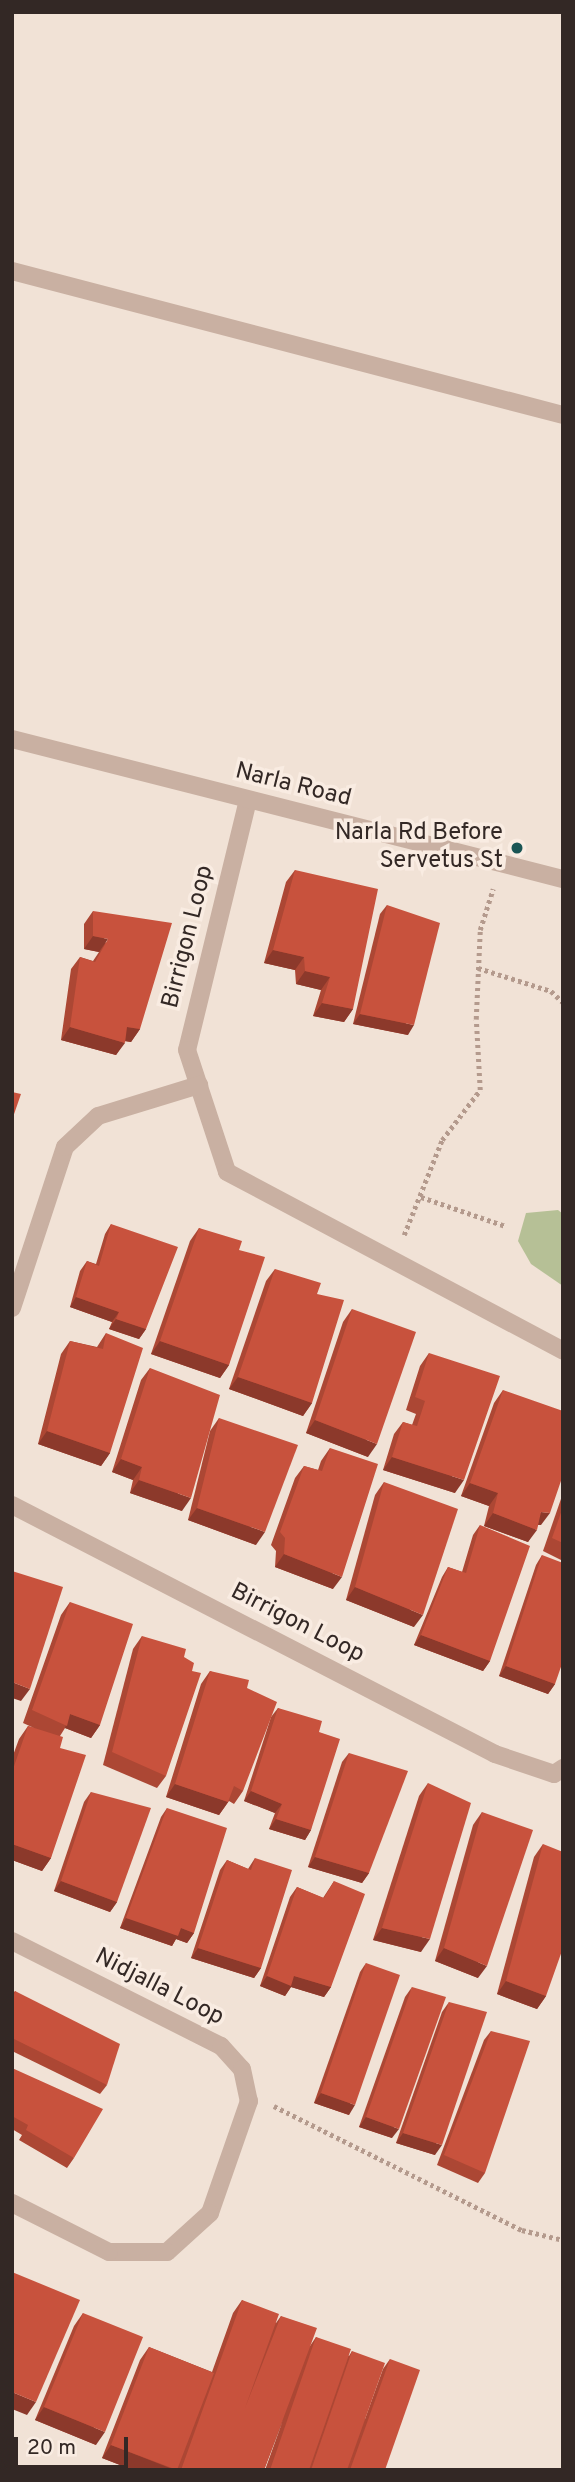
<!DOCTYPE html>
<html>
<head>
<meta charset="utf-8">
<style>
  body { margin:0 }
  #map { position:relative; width:575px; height:2482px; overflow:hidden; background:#f1e2d6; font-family:Overpass,sans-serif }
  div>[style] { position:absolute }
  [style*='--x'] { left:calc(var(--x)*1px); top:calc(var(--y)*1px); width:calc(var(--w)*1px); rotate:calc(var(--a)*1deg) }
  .green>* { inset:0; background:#b6c096 }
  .path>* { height:4.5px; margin-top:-2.25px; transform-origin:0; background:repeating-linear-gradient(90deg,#b49a8d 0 3.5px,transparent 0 7px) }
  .service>* { height:18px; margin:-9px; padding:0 9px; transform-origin:9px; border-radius:9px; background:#c9b0a2 }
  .minor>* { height:18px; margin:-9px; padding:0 9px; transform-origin:9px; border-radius:9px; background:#c9b0a2 }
  .tertiary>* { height:18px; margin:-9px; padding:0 9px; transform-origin:9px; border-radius:9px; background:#c9b0a2 }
  .wall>* { inset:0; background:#ac4734 }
  .shaded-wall>* { inset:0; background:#8c392b }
  .building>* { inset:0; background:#c8523d }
  .dots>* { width:19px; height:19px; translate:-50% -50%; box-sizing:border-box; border:4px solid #f9ece2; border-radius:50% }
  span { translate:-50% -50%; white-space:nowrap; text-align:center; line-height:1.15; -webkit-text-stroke:7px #f9ece2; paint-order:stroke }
  .street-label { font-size:24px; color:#332825 }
  .poi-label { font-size:24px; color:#332825 }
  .right { translate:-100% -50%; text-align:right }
  .frame { position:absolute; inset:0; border:14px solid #332825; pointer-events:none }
  .scale { position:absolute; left:14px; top:2437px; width:114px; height:32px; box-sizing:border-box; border:4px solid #332825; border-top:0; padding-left:9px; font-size:21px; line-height:24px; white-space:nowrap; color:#332825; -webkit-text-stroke:5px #f9ece2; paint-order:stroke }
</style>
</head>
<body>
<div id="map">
  <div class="green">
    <div style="clip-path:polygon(558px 1210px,563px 1214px,563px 1286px,531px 1264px,518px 1241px,526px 1213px)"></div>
  </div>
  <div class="path">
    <div style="--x:478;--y:968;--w:77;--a:17.5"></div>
    <div style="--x:551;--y:991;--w:16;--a:43"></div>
    <div style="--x:421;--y:1197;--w:89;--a:19"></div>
    <div style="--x:404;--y:1235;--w:102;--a:-68.2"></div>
    <div style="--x:442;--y:1140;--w:63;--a:-52.8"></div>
    <div style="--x:480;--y:1090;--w:71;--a:-93.2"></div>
    <div style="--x:476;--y:1019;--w:89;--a:-87.4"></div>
    <div style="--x:480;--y:930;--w:43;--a:-72.4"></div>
    <div style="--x:274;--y:2106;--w:277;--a:26.6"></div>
    <div style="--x:522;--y:2230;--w:42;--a:13.7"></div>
  </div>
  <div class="service">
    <div style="--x:12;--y:271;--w:570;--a:14.65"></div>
  </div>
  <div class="minor">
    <div style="--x:248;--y:800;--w:257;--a:103.7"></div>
    <div style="--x:187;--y:1050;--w:128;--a:71.8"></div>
    <div style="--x:227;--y:1172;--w:381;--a:28"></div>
    <div style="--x:12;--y:1308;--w:169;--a:-71.8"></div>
    <div style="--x:65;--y:1147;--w:45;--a:-43.2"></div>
    <div style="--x:98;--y:1116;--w:106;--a:-17.1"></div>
    <div style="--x:12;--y:1505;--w:543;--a:27.27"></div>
    <div style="--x:495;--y:1754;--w:62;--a:18.7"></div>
    <div style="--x:554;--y:1774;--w:11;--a:-34"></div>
    <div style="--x:12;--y:1941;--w:234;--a:26.7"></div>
    <div style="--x:221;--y:2046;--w:31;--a:48"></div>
    <div style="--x:242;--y:2069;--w:33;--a:78"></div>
    <div style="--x:249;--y:2101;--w:119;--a:109.2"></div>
    <div style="--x:210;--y:2213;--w:58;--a:137.8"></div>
    <div style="--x:167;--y:2252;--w:58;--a:180"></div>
    <div style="--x:109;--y:2252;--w:109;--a:-153.2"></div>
  </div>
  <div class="tertiary">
    <div style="--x:12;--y:739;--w:569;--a:14.26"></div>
  </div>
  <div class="wall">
    <div style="clip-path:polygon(295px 870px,353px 1009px,344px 1022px,313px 1016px,321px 990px,296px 984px,295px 970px,264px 963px,286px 882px)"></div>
    <div style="clip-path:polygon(387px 905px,408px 1035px,353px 1024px,380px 914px)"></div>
    <div style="clip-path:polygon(93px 911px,140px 1029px,131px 1042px,125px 1041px,116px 1055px,61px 1040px,71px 969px,80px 957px,93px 961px,99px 952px,84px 949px,84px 924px)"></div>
    <div style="clip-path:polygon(111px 1224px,146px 1329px,139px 1339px,109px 1329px,112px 1322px,70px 1307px,80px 1271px,87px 1261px,96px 1264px,105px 1234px)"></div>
    <div style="clip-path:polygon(199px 1228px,239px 1250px,229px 1365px,220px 1378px,151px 1354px,190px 1241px)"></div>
    <div style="clip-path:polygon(275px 1269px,312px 1403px,303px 1416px,229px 1389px,266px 1281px)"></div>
    <div style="clip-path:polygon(352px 1309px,368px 1457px,306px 1433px,343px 1322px)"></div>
    <div style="clip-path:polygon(106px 1333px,110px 1453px,101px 1466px,38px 1444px,61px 1354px,70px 1341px,97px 1347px)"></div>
    <div style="clip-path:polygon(429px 1353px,455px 1493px,383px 1470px,394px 1434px,403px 1422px,412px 1425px,416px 1414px,406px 1410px,420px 1366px)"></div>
    <div style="clip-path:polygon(150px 1368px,182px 1511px,130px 1493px,133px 1480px,112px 1472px,141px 1380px)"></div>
    <div style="clip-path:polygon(503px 1390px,541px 1525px,538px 1525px,528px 1542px,484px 1526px,489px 1506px,461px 1496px,494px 1403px)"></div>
    <div style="clip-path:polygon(219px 1418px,256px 1545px,188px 1520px,210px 1431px)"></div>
    <div style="clip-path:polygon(330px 1448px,333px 1589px,275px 1567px,276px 1551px,271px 1545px,295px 1478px,304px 1466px,318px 1470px,321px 1461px)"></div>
    <div style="clip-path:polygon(384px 1482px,414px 1627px,346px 1600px,375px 1495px)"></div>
    <div style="clip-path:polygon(563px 1493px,563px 1561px,543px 1551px)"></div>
    <div style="clip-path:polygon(480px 1525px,490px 1661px,483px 1671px,414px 1645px,442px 1577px,448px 1567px,462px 1572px,473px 1535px)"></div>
    <div style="clip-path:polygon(542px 1555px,555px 1684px,548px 1694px,499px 1676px,536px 1565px)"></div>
    <div style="clip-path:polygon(70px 1602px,100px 1725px,91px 1738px,65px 1728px,60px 1736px,60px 1748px,51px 1858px,42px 1871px,12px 1860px,12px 1758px,19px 1739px,28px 1726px,34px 1728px,23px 1723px,61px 1615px)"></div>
    <div style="clip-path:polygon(142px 1636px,166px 1776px,157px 1788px,103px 1765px,133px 1649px)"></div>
    <div style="clip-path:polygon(210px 1671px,247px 1688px,243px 1791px,234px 1804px,229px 1801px,219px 1815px,166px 1797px,201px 1684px)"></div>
    <div style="clip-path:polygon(278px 1708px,319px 1732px,311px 1830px,305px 1840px,269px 1829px,275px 1813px,244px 1801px,271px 1717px)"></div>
    <div style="clip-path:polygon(349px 1753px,369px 1873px,362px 1883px,308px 1867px,342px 1762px)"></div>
    <div style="clip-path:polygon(428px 1783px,421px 1952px,373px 1940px,419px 1796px)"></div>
    <div style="clip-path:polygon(91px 1792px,117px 1902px,110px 1912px,54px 1891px,84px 1802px)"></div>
    <div style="clip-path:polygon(167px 1808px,194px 1933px,187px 1943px,176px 1939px,172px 1946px,120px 1928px,161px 1817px)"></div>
    <div style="clip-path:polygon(482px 1812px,478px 1978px,435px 1961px,473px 1825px)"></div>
    <div style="clip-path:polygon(543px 1844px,546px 1996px,537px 2009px,497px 1994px,534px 1857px)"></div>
    <div style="clip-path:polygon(255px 1858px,261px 1968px,254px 1978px,191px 1958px,220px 1870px,227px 1860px,248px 1869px)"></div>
    <div style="clip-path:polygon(334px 1881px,331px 1987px,324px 1997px,291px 1987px,285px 1996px,260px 1986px,290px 1897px,297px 1887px,323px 1898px)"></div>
    <div style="clip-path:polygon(366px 1963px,349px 2115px,314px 2103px,360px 1972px)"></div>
    <div style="clip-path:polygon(412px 1987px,392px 2138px,359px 2127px,405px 1997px)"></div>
    <div style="clip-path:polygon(15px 1991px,107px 2085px,100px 2094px,12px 2051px,12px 1995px)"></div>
    <div style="clip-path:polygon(449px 2002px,435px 2155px,396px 2143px,442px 2012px)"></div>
    <div style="clip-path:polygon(491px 2031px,485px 2173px,478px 2183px,437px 2165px,484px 2040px)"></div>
    <div style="clip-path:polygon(12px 2068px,74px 2158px,67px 2168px,19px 2140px,22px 2135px,12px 2129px)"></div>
    <div style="clip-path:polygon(242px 2300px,276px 2323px,281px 2316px,310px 2346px,316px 2337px,349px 2356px,352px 2351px,365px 2419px,383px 2369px,390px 2359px,385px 2470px,265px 2470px,283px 2420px,264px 2470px,133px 2470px,102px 2458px,140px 2360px,149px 2347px,212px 2372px,233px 2313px)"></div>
    <div style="clip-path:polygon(83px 2313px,96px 2445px,35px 2420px,74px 2326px)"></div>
  </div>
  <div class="shaded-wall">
    <div style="clip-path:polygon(93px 936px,108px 939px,99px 952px,84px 949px)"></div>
    <div style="clip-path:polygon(273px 950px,304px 957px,295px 970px,264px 963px)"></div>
    <div style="clip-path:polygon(305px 971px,330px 977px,321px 990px,296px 984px)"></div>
    <div style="clip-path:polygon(322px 1003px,353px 1009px,344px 1022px,313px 1016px)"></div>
    <div style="clip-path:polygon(360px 1014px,414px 1025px,408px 1035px,353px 1024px)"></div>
    <div style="clip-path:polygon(70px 1027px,125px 1043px,116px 1055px,61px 1040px)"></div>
    <div style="clip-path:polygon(127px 1027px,140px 1029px,131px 1042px,118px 1040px)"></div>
    <div style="clip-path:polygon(76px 1297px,119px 1312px,112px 1322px,70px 1307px)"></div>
    <div style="clip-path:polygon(116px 1319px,146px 1329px,139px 1339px,109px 1329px)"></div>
    <div style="clip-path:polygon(160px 1341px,229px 1365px,220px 1378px,151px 1354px)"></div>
    <div style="clip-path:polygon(238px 1377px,312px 1403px,303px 1416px,229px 1389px)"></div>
    <div style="clip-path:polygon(315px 1420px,377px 1444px,368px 1457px,306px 1433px)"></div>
    <div style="clip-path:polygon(47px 1431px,110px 1453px,101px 1466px,38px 1444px)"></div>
    <div style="clip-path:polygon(392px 1457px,464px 1480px,455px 1493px,383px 1470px)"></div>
    <div style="clip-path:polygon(121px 1459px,142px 1467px,133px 1480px,112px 1472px)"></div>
    <div style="clip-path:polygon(139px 1480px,191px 1498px,182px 1511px,130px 1493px)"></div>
    <div style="clip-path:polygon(470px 1483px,498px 1493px,489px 1506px,461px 1496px)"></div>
    <div style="clip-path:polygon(197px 1508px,265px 1532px,256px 1545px,188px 1520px)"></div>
    <div style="clip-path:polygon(541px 1512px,550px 1513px,541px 1525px,532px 1524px)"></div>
    <div style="clip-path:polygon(493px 1513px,537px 1530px,528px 1542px,484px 1526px)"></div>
    <div style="clip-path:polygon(284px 1554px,342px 1577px,333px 1589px,275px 1567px)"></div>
    <div style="clip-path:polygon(355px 1587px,423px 1615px,414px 1627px,346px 1600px)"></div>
    <div style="clip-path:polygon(421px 1635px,490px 1661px,483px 1671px,414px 1645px)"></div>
    <div style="clip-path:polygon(506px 1666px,555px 1684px,548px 1694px,499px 1676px)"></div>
    <div style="clip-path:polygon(12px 1682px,30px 1689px,21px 1701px,12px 1698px)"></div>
    <div style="clip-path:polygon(70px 1714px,100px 1725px,91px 1738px,65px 1728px)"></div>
    <div style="clip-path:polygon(175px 1784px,228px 1802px,219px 1815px,166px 1797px)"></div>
    <div style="clip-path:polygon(251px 1791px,282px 1804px,275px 1813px,244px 1801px)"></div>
    <div style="clip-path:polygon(276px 1819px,311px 1830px,305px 1840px,269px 1829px)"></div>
    <div style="clip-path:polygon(12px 1844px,51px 1858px,42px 1871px,12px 1860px)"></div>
    <div style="clip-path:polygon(315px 1857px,369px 1873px,362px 1883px,308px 1867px)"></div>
    <div style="clip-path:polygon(61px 1881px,117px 1902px,110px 1912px,54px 1891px)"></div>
    <div style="clip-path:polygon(126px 1918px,181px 1928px,194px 1933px,187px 1943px,176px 1939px,172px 1946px,120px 1928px)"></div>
    <div style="clip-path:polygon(382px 1928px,430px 1939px,421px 1952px,373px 1940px)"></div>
    <div style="clip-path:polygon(198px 1948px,261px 1968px,254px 1978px,191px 1958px)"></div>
    <div style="clip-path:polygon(444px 1948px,487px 1966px,478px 1978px,435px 1961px)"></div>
    <div style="clip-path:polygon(267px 1976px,294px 1976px,331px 1987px,324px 1997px,291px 1987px,285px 1996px,260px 1986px)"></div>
    <div style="clip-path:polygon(506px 1981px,546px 1996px,537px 2009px,497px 1994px)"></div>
    <div style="clip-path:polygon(321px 2093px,355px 2105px,349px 2115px,314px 2103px)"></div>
    <div style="clip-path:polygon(366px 2117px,399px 2129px,392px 2138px,359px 2127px)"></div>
    <div style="clip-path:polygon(403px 2133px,442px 2145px,435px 2155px,396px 2143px)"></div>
    <div style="clip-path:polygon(12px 2392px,36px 2402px,27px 2415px,12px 2409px)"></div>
    <div style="clip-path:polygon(44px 2407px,105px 2432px,96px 2445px,35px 2420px)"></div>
    <div style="clip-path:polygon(111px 2445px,175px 2470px,133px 2470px,102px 2458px)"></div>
  </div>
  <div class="building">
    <div style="clip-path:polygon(295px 870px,378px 889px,353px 1009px,322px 1003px,330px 977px,305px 971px,304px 957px,273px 950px)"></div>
    <div style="clip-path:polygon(387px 905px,440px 923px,414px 1025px,360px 1014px)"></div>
    <div style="clip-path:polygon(93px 911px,172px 923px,140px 1029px,127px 1027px,125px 1043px,70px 1027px,80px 957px,95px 962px,108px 939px,93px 936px)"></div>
    <div style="clip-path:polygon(12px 1092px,21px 1094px,12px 1120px)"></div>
    <div style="clip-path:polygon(111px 1224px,178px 1247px,146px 1329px,116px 1319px,119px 1312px,76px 1297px,87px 1261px,99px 1266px)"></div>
    <div style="clip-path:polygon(199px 1228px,242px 1241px,239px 1250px,265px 1257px,229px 1365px,160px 1341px)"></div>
    <div style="clip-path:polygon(275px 1269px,321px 1283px,317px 1294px,344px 1300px,312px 1403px,238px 1377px)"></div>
    <div style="clip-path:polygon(352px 1309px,416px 1332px,377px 1444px,315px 1420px)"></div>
    <div style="clip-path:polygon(106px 1333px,143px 1348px,110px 1453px,47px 1431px,70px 1341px,103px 1349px)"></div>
    <div style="clip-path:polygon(429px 1353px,500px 1376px,464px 1480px,392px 1457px,403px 1422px,417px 1426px,425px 1401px,415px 1397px)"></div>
    <div style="clip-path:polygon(150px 1368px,220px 1395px,191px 1498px,139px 1480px,142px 1467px,121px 1459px)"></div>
    <div style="clip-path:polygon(503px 1390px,563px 1411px,563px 1475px,550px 1513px,541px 1512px,537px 1530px,493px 1513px,498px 1493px,470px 1483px)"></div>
    <div style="clip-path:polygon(219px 1418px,298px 1445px,265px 1532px,197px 1508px)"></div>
    <div style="clip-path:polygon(330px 1448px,378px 1464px,342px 1577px,284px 1554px,285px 1538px,280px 1532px,304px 1466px,322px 1471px)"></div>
    <div style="clip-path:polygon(384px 1482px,458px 1509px,423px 1615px,355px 1587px)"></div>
    <div style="clip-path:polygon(563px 1507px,563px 1543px,552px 1538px)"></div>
    <div style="clip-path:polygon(480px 1525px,530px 1546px,490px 1661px,421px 1635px,448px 1567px,466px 1573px)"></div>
    <div style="clip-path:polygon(542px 1555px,563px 1563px,563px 1661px,555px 1684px,506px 1666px)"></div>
    <div style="clip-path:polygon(12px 1571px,63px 1587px,30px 1689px,12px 1682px)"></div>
    <div style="clip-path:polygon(70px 1602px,133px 1624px,100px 1725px,70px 1714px,67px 1726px,32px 1710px)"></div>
    <div style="clip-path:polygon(142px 1636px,186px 1649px,184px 1657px,194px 1663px,192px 1671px,201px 1673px,166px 1776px,112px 1752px)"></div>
    <div style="clip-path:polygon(210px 1671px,249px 1680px,247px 1688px,277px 1702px,243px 1791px,234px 1786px,228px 1802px,175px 1784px)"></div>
    <div style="clip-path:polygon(278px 1708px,322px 1721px,319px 1732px,340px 1739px,311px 1830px,276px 1819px,282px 1804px,251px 1791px)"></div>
    <div style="clip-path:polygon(28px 1726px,63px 1737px,60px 1748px,86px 1755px,51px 1858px,12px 1844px,12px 1772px)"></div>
    <div style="clip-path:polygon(349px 1753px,408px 1771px,369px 1873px,315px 1857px)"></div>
    <div style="clip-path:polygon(428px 1783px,471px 1803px,430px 1939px,382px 1928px)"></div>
    <div style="clip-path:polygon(91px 1792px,151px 1808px,117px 1902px,61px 1881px)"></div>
    <div style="clip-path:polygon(167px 1808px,227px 1828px,194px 1933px,181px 1928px,178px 1936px,126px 1918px)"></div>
    <div style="clip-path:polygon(482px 1812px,533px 1830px,487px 1966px,444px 1948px)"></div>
    <div style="clip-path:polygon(543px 1844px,563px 1852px,563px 1948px,546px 1996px,506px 1981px)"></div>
    <div style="clip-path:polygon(255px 1858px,292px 1870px,261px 1968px,198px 1948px,227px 1860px,251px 1870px)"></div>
    <div style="clip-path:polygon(334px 1881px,365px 1894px,331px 1987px,294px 1976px,291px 1986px,267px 1976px,297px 1887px,324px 1898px)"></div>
    <div style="clip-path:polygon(366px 1963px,400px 1975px,355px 2105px,321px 2093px)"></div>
    <div style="clip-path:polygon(412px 1987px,446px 1997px,399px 2129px,366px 2117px)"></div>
    <div style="clip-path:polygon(15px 1991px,120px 2044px,107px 2085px,12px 2038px,12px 2001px)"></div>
    <div style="clip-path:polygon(449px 2002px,487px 2012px,442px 2145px,403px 2133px)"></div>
    <div style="clip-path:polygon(491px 2031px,530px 2041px,485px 2173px,444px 2155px)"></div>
    <div style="clip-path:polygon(12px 2068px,103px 2109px,74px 2158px,26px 2130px,28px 2125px,12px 2116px)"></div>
    <div style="clip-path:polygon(12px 2272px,80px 2300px,36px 2402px,12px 2392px)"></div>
    <div style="clip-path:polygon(242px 2300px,279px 2314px,245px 2408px,281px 2316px,317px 2328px,264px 2470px,181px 2470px)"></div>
    <div style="clip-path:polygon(83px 2313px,143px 2337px,105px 2432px,44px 2407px)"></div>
    <div style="clip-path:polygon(316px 2337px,351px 2349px,309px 2470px,270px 2470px)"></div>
    <div style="clip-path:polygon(149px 2347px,214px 2373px,177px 2470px,111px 2445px)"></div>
    <div style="clip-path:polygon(352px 2351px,385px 2363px,347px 2470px,311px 2470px)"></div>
    <div style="clip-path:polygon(390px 2359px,420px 2370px,385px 2470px,350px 2470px)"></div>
  </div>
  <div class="dots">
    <div style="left:517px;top:848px;background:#1a5554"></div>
  </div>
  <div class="street-label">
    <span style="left:293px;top:786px;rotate:14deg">Narla Road</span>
    <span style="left:189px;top:937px;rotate:-76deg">Birrigon Loop</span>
    <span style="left:297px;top:1624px;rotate:27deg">Birrigon Loop</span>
    <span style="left:159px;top:1988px;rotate:27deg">Nidjalla Loop</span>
  </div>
  <div class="poi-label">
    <span class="right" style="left:503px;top:848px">Narla Rd Before<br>Servetus St</span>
  </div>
  <div class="frame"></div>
  <div class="scale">20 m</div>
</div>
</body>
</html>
